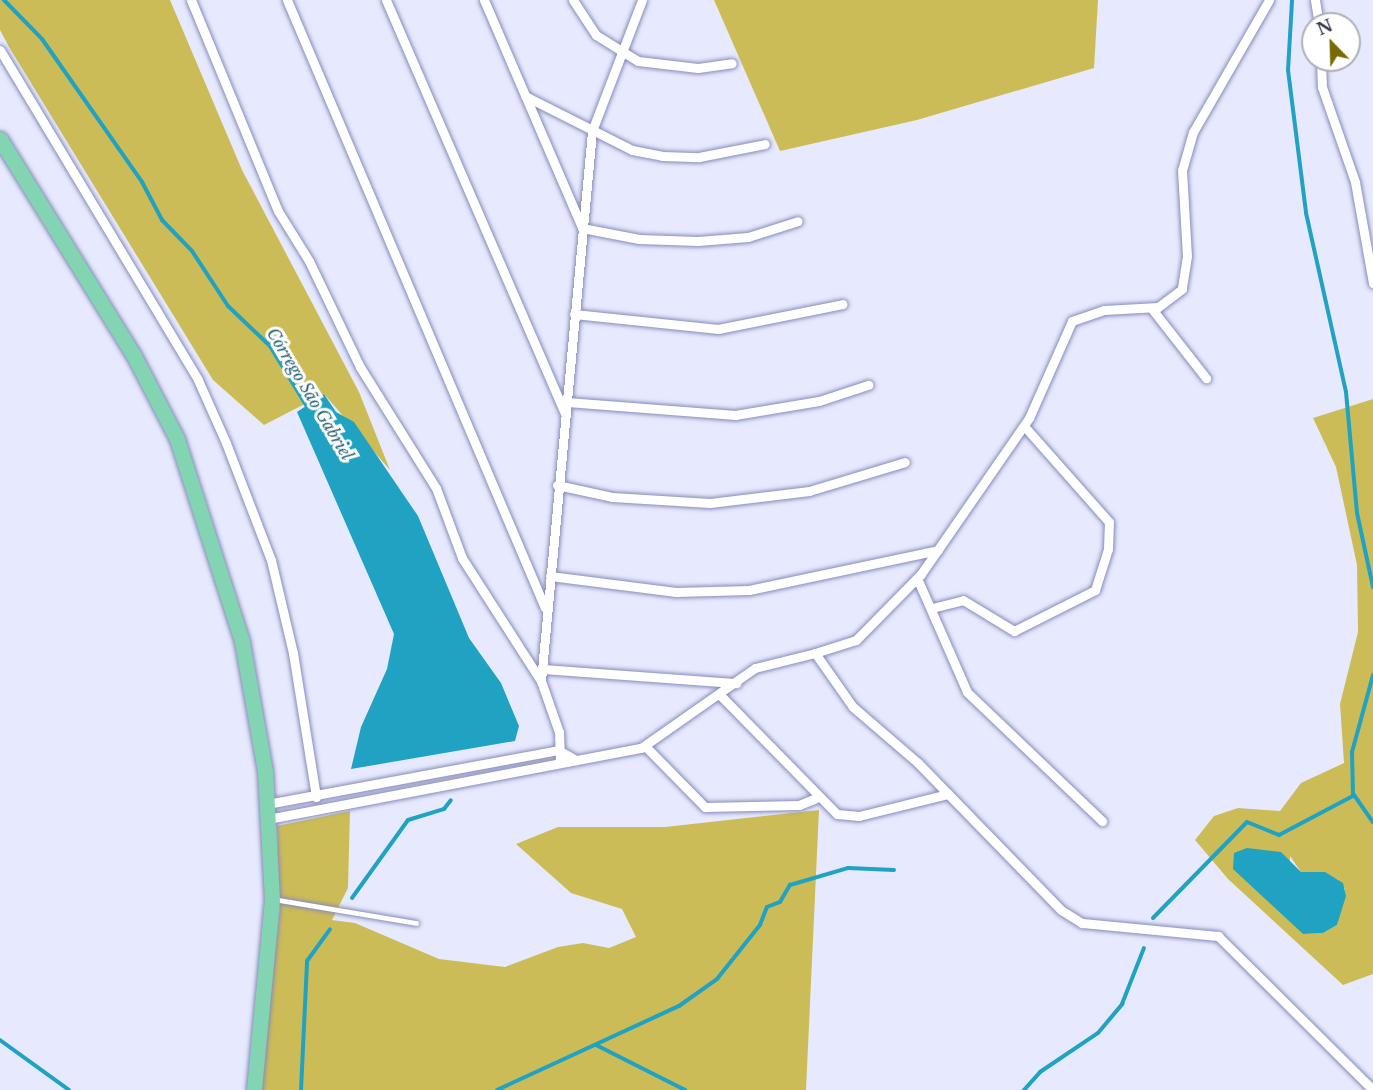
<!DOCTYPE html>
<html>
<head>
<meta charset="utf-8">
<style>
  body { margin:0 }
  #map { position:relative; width:1373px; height:1090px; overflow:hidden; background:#e7eafe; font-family:"Libre Baskerville",serif }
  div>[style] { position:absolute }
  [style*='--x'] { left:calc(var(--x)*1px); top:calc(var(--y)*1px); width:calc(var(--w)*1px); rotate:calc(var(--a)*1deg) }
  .green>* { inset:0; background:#ccbc57 }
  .water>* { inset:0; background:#20a2c3 }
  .stream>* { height:4px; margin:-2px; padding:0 2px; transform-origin:2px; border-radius:2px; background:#20a2c3 }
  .roads { filter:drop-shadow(0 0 2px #878bba) drop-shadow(0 0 2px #878bba) }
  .lane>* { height:4.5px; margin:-2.25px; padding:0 2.25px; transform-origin:2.25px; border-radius:2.25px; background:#fff }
  .street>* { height:9px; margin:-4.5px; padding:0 4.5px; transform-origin:4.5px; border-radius:4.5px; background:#fff }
  .primary>* { height:15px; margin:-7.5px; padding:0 7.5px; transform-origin:7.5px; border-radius:7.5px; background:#83d4b2 }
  span { translate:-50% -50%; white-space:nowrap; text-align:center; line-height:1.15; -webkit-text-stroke:6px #fff; paint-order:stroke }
  .water-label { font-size:16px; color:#216072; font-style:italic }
  .north { position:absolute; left:1301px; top:12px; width:60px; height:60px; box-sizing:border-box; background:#fff; border:2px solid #afb0b8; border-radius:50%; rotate:337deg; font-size:16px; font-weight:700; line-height:24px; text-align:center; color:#37394d }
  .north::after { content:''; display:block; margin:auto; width:21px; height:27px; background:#786a02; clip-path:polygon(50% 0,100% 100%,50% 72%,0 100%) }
</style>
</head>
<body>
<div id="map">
  <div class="green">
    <div style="clip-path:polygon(0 0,170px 0,242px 170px,359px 392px,390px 470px,324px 394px,264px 425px,213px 380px,9px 47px,0 30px)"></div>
    <div style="clip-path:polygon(714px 0,1098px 0,1094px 68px,917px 120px,780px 151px)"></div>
    <div style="clip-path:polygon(evenodd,1373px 399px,1373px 974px,1343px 985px,1228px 879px,1195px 840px,1214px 816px,1238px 808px,1280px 811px,1301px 783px,1344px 763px,1340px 704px,1358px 632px,1357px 565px,1336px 467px,1313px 418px,1373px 399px,1290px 856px,1301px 872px,1337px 879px,1345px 889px,1337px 925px,1323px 933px,1303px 934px,1289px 916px,1290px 856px)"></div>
    <div style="clip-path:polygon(819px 810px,806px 1090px,261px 1090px,280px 909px,277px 826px,350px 811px,348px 888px,332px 920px,355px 923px,439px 959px,505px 967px,558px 947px,583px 943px,609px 948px,636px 937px,622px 909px,571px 893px,516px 844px,558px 827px,665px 827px)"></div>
  </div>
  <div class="water">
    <div style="clip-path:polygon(324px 394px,336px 412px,354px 422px,418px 516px,469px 638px,501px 683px,519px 726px,515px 741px,351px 769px,361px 727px,387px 669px,394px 634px,297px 412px)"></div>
    <div style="clip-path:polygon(1247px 848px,1281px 852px,1301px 872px,1325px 872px,1343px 883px,1346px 896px,1337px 925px,1323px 933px,1303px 934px,1233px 869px,1234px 853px)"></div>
  </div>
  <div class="stream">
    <div style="--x:4;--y:0;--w:54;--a:45.7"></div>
    <div style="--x:42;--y:39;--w:174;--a:55"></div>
    <div style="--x:142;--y:182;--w:43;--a:62.2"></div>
    <div style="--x:162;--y:220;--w:43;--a:45.9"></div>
    <div style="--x:192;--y:251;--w:66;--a:56.8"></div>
    <div style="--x:228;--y:306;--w:58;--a:43.6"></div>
    <div style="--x:270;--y:346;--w:75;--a:58.6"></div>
    <div style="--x:1292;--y:1;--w:69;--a:93.3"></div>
    <div style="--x:1288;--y:70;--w:144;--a:82.8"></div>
    <div style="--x:1306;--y:213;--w:183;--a:77.4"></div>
    <div style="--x:1346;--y:392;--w:121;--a:84.8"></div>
    <div style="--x:1357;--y:513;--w:76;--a:77.8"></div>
    <div style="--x:1354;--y:795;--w:33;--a:55"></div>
    <div style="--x:352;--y:898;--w:96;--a:-54.3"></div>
    <div style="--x:408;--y:820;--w:38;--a:-17"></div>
    <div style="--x:444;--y:809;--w:11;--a:-52"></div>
    <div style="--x:1153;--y:918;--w:134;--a:-45.6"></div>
    <div style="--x:1247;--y:822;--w:35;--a:22"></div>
    <div style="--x:1279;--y:835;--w:84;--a:-27.8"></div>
    <div style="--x:1353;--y:796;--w:44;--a:-91.3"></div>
    <div style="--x:1352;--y:752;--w:80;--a:-74.7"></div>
    <div style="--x:0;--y:1040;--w:85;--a:35.9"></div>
    <div style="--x:596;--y:1045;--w:100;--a:26.8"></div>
    <div style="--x:301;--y:1090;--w:129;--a:-87.3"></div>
    <div style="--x:307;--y:961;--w:39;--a:-54"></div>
    <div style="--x:497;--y:1090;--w:200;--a:-24.8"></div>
    <div style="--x:679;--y:1006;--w:47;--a:-35.4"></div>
    <div style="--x:717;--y:979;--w:69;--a:-51.5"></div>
    <div style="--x:760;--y:925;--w:19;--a:-69"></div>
    <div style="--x:767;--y:907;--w:14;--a:-21"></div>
    <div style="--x:780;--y:902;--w:20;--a:-60"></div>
    <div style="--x:790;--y:885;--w:60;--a:-16.3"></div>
    <div style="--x:848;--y:868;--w:46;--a:2.5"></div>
    <div style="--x:1024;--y:1090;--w:24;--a:-48"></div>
    <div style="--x:1040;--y:1072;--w:70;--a:-33.9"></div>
    <div style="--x:1098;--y:1033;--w:38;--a:-50"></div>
    <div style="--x:1122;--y:1004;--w:60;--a:-68.6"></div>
  </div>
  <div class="roads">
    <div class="lane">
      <div style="--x:273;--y:899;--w:145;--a:9.5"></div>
    </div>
    <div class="street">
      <div style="--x:191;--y:0;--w:228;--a:67.6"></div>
      <div style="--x:278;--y:211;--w:59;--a:58.2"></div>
      <div style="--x:309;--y:261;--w:118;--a:64.3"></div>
      <div style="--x:360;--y:367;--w:143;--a:57.9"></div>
      <div style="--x:436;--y:488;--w:75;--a:69.6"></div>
      <div style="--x:462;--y:558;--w:146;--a:57.3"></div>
      <div style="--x:541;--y:681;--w:54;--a:70.6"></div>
      <div style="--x:559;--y:732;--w:31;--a:88"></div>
      <div style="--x:287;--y:0;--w:660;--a:67.01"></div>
      <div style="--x:386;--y:0;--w:452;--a:66.6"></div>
      <div style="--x:484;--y:0;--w:248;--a:66.7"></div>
      <div style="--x:582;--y:228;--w:58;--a:10.9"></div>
      <div style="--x:639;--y:239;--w:59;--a:1.9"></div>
      <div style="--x:698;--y:241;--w:50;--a:-4.6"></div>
      <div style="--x:748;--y:237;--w:52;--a:-17.7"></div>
      <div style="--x:573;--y:0;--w:42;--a:56.7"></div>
      <div style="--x:596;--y:35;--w:49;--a:31.8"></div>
      <div style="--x:638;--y:61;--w:60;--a:6.7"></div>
      <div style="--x:698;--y:68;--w:34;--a:-8"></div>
      <div style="--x:1269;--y:0;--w:152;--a:119.9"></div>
      <div style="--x:1193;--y:132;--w:40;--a:106"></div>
      <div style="--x:1182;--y:170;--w:86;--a:86.7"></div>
      <div style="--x:1187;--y:256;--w:33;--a:99"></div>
      <div style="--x:1182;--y:289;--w:30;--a:143"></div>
      <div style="--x:1158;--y:307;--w:54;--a:176.8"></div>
      <div style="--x:1104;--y:310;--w:34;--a:161"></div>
      <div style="--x:1072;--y:321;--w:106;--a:113.9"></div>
      <div style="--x:1029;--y:418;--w:190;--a:124.7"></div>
      <div style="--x:921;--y:574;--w:93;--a:134.6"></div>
      <div style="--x:856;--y:640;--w:43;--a:162.4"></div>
      <div style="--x:815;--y:653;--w:66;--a:54.9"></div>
      <div style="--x:853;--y:707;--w:86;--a:40.7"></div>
      <div style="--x:918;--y:763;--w:205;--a:45.8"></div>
      <div style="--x:1061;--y:910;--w:25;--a:32"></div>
      <div style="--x:1082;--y:923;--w:137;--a:5.5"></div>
      <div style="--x:1218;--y:936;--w:218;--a:44.8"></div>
      <div style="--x:1315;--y:0;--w:24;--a:81"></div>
      <div style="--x:0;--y:50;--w:385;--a:59"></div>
      <div style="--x:198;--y:380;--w:69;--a:66"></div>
      <div style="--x:226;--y:443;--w:125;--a:69"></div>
      <div style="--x:271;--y:560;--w:96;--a:76.7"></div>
      <div style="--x:293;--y:653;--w:146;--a:80.9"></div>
      <div style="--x:1321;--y:60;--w:27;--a:88"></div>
      <div style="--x:1322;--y:87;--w:101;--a:70.8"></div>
      <div style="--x:1355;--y:182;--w:103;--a:79.9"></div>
      <div style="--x:525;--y:96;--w:120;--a:26.8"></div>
      <div style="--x:632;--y:150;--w:31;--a:11"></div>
      <div style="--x:662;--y:156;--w:37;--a:2"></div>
      <div style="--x:699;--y:157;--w:67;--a:-11.1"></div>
      <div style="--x:1152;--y:309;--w:88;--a:52"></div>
      <div style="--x:574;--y:314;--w:145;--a:5.9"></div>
      <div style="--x:718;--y:329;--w:127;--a:-11.3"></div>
      <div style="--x:567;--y:402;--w:169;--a:4.4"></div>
      <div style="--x:735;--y:415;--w:85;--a:-9.5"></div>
      <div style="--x:819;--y:401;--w:52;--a:-18.1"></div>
      <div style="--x:557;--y:485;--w:56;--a:12.3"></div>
      <div style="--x:612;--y:497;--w:98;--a:3.5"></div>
      <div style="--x:710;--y:503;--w:100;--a:-6.9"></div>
      <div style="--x:809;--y:491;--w:100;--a:-16.8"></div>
      <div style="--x:550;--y:576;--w:127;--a:7.2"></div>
      <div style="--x:676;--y:592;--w:73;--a:-1.6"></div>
      <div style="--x:749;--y:590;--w:193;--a:-11.9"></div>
      <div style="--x:917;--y:578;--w:124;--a:66.3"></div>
      <div style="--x:967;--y:692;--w:187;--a:43.7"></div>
      <div style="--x:932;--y:608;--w:32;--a:-14"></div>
      <div style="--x:963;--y:600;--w:60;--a:31.3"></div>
      <div style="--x:1014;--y:631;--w:91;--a:-26.8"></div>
      <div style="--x:1095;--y:590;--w:43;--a:-72.4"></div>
      <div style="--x:1108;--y:549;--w:27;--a:-88"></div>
      <div style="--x:1109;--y:522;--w:128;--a:-131.5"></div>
      <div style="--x:544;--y:669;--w:193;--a:4.2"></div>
      <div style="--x:541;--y:681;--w:552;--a:-84.7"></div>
      <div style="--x:592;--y:131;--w:140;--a:-69.1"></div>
      <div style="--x:720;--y:695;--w:167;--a:45.5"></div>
      <div style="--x:837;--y:814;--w:22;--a:5"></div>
      <div style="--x:859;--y:816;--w:92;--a:-13.9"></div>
      <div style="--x:645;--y:746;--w:86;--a:45.5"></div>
      <div style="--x:705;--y:807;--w:94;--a:-1.2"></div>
      <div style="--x:799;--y:805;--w:18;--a:-22"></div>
      <div style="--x:267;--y:804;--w:296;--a:-10.5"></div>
      <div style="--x:558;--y:750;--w:21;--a:29"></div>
      <div style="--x:268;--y:819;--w:380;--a:-10.8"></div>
      <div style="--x:641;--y:748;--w:139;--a:-35.1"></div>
      <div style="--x:755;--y:668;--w:62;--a:-14"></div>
    </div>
    <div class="primary">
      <div style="--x:0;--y:139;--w:253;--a:58.3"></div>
      <div style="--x:133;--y:354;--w:96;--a:62.6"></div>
      <div style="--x:177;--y:439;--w:213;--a:72.2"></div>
      <div style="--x:242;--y:642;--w:131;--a:79.9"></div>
      <div style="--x:265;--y:771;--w:128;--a:86.9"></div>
      <div style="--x:272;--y:899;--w:192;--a:95.4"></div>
    </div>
  </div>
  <div class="water-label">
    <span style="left:310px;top:394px;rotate:59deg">Córrego São Gabriel</span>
  </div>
  <div class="north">N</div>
</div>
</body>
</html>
